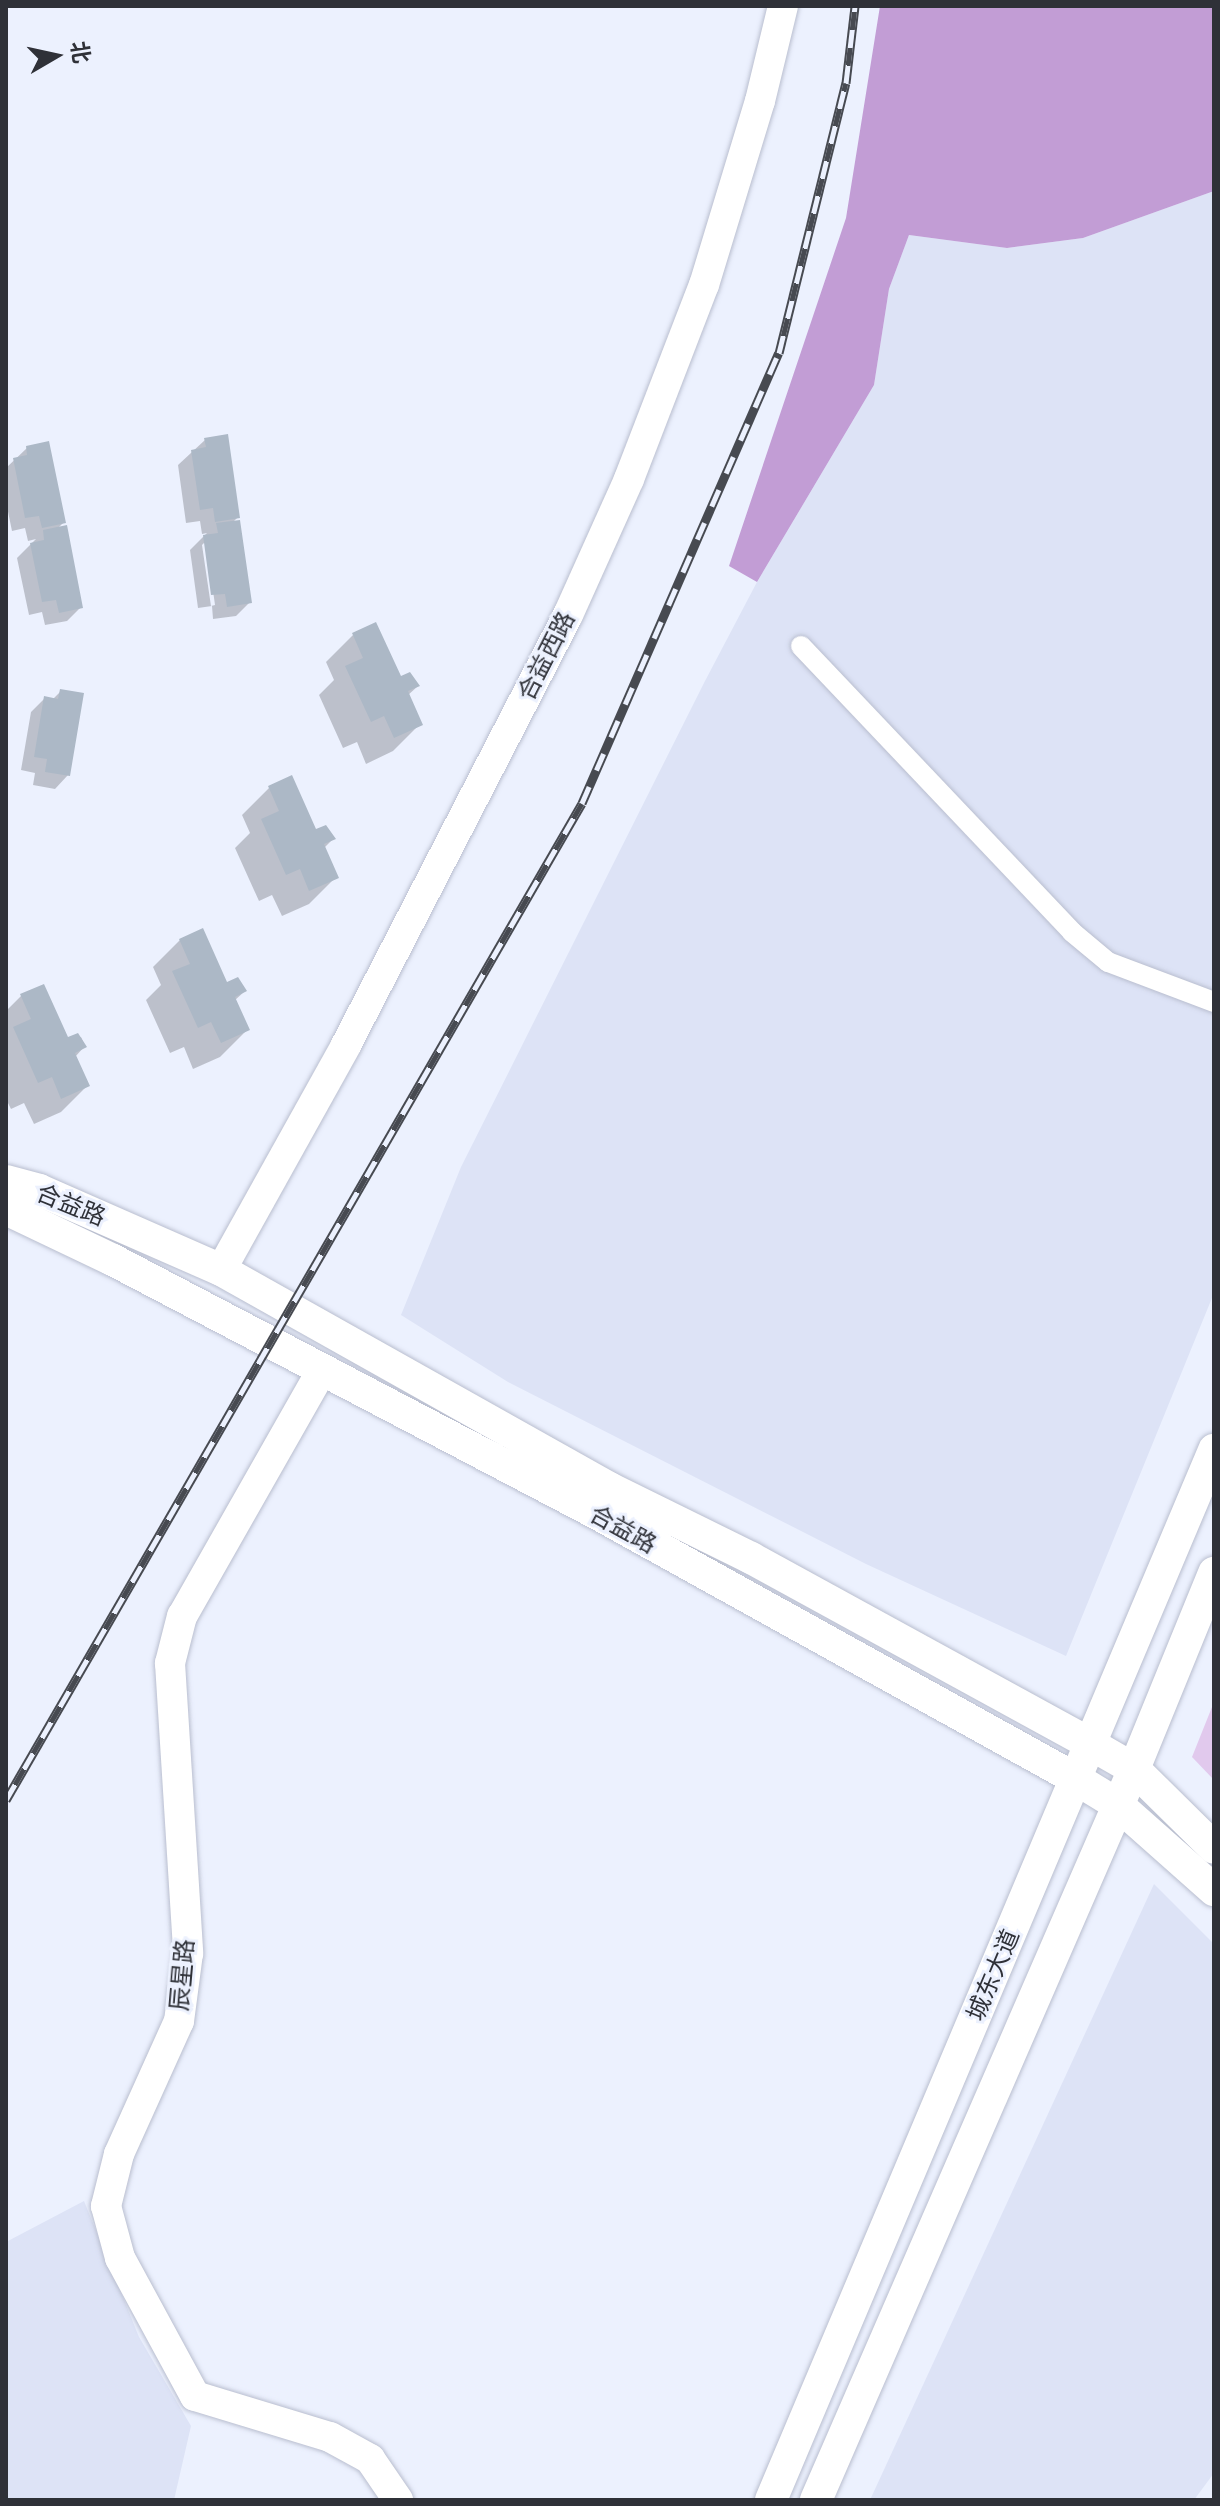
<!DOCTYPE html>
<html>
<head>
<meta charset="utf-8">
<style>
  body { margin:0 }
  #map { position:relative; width:1220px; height:2506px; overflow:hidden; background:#ecf1fe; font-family:Arial,"Noto Sans SC",sans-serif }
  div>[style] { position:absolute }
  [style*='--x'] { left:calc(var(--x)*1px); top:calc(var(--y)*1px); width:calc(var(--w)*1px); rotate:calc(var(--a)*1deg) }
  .built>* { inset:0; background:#dde3f6 }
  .green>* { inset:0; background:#e1c9ed }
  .forest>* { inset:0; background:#c29dd5 }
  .shadow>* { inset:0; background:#0003 }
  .building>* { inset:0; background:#acb8c6 }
  .roads { filter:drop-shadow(0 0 2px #b9becf) drop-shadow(0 0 2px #b9becf) }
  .street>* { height:20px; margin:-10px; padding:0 10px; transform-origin:10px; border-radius:10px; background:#fff }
  .secondary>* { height:30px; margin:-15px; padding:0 15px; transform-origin:15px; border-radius:15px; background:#fff }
  .primary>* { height:32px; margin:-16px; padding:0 16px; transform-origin:16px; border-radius:16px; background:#fff }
  .rail>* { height:9px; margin-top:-4.5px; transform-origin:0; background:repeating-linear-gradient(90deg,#ecf1fe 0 18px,#474a51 0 36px); box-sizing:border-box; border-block:2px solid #474a51 }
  span { translate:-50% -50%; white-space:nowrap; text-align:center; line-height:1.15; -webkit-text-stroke:6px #ecf1fe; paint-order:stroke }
  .street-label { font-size:24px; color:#2f3138 }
  .frame { position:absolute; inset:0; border:8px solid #2f3138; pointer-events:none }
  .north { position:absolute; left:16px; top:16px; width:80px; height:80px; -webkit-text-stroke:6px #ecf1fe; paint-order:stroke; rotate:81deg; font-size:22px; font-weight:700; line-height:32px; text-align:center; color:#2f3138 }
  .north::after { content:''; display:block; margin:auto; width:28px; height:36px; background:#2f3138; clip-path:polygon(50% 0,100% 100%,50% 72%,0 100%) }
</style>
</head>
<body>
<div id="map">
  <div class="built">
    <div style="clip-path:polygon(1214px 191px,1214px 1293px,1066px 1656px,866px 1564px,508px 1382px,401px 1315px,461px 1167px,705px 681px,757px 582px,874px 385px,889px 289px,909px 235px,1007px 248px,1083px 238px)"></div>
    <div style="clip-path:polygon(1154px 1884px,1214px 1944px,1214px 2473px,1194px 2500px,870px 2500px)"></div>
    <div style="clip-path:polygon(84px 2201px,139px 2337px,191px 2426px,174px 2500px,6px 2500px,6px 2242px)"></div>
  </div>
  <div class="green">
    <div style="clip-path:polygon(1214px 1702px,1214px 1780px,1192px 1757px)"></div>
  </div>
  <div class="forest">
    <div style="clip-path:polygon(880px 6px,1214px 6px,1214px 191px,1083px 238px,1007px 248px,909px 235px,889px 289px,874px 385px,757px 582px,729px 566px,846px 218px)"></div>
  </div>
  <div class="shadow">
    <div style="clip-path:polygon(evenodd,205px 440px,238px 517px,232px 523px,250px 602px,236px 616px,213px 619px,212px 606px,198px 608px,190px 550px,207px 533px,202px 534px,200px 521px,186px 523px,178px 465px,205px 440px,206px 541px,215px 605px,211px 606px,202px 545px,206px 541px)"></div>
    <div style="clip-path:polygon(27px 448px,64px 522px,57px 529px,81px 607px,67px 621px,45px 625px,42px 612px,29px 615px,17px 558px,36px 539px,28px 541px,25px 528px,12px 531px,6px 502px,6px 468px)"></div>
    <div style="clip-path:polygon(353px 635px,400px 679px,410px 674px,418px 686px,407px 696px,420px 724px,393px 751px,366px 764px,357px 742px,343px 748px,319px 695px,334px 680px,326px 662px)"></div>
    <div style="clip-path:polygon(61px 691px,68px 775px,55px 789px,33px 785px,35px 773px,21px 770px,31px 712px,45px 698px,52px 700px)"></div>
    <div style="clip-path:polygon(269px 788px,315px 832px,326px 827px,334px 838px,324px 848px,336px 877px,309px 904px,282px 916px,272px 895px,259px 901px,235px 848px,250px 833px,242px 815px)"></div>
    <div style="clip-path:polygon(180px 940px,226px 984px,245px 991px,234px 1001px,247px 1030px,220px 1057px,193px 1069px,184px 1047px,170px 1053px,146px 1000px,161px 985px,153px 967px)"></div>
    <div style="clip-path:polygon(43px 986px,67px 1040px,81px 1037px,85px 1046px,75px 1057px,88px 1085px,61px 1112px,34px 1124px,24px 1103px,11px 1109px,6px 1099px,6px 1011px,21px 996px)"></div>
  </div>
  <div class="building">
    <div style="clip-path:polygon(228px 434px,240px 518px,215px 522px,213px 508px,200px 510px,191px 450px,206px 447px,204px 438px)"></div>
    <div style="clip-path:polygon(49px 441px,66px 523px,42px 528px,39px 516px,25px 518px,13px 458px,27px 455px,26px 446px)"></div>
    <div style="clip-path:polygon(240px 520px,252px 603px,227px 607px,225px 594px,211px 595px,203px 535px,218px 533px,216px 523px)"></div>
    <div style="clip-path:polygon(67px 525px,83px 608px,59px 613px,56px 600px,42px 602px,30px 543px,44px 540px,43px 530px)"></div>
    <div style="clip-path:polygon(376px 622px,401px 676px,410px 672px,420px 686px,408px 691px,423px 725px,394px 738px,384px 716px,371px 722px,345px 666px,363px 658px,352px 633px)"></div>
    <div style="clip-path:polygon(60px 689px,84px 693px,70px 776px,45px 772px,47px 759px,34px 757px,44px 696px,58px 699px)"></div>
    <div style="clip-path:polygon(292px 775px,316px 829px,326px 825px,336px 839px,324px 844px,339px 878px,309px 891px,300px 869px,286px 875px,261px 819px,279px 811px,268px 786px)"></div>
    <div style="clip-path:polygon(203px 928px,227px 982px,238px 977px,247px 991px,235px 997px,250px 1030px,221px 1043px,211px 1022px,198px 1028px,172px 971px,190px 964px,179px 939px)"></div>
    <div style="clip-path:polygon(44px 984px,68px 1037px,78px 1033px,87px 1047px,75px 1053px,90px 1086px,61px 1099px,52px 1077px,38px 1083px,13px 1027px,31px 1019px,20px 994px)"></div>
  </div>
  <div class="roads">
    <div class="street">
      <div style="--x:801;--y:646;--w:394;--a:46.5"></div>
      <div style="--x:1072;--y:932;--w:47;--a:39.8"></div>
      <div style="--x:1108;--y:962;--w:113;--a:20.7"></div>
    </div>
    <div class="secondary">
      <div style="--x:221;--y:1270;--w:257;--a:-60.9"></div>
      <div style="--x:346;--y:1045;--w:484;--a:-62.7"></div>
      <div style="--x:568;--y:615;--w:149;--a:-65.8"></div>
      <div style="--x:629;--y:479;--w:208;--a:-68.9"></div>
      <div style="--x:704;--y:285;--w:192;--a:-73.1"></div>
      <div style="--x:760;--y:101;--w:98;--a:-76.4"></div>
      <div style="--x:322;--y:1370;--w:283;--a:119.6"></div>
      <div style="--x:182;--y:1616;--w:49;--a:104.3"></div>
      <div style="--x:170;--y:1663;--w:291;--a:86.4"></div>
      <div style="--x:188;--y:1953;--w:69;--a:97.5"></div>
      <div style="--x:179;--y:2021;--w:146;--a:114.3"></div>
      <div style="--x:119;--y:2154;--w:54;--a:104"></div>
      <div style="--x:106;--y:2206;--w:54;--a:74.9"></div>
      <div style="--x:120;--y:2258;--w:157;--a:61.5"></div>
      <div style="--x:195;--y:2396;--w:141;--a:16.9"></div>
      <div style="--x:330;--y:2437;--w:46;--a:28.8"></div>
      <div style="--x:370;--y:2459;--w:50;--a:55.7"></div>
    </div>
    <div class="primary">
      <div style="--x:6;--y:1181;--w:34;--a:15"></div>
      <div style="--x:39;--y:1190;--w:199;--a:23.7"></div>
      <div style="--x:221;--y:1270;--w:445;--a:29.3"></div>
      <div style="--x:609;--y:1488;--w:158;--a:26.2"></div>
      <div style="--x:751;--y:1558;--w:389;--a:28.7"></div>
      <div style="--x:1092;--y:1745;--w:48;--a:29.7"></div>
      <div style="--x:1134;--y:1769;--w:112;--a:44.6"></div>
      <div style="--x:6;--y:1209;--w:119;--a:25.5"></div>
      <div style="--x:113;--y:1260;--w:545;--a:27.65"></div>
      <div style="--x:596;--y:1513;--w:549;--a:28.99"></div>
      <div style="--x:1076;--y:1779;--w:48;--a:31.4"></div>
      <div style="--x:1117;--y:1804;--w:130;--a:41.6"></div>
      <div style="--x:771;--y:2500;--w:1140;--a:-67.12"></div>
      <div style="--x:816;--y:2500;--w:797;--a:-66.49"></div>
      <div style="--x:1134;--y:1769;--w:212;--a:-67.8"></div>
    </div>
  </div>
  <div class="rail">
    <div style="--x:6;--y:1800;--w:1151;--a:-59.98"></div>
    <div style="--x:582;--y:803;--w:491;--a:-66.4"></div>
    <div style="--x:779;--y:353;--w:278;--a:-76.1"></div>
    <div style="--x:846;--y:83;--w:78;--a:-83.3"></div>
  </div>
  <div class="street-label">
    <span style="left:546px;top:656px;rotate:-63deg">合益西路</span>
    <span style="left:71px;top:1205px;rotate:22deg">合益路</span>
    <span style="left:623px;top:1529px;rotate:29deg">合益路</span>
    <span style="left:182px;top:1975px;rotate:-85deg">辰星路</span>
    <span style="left:993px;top:1975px;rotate:-67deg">城东大道</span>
  </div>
  <div class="frame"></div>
  <div class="north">北</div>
</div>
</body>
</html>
